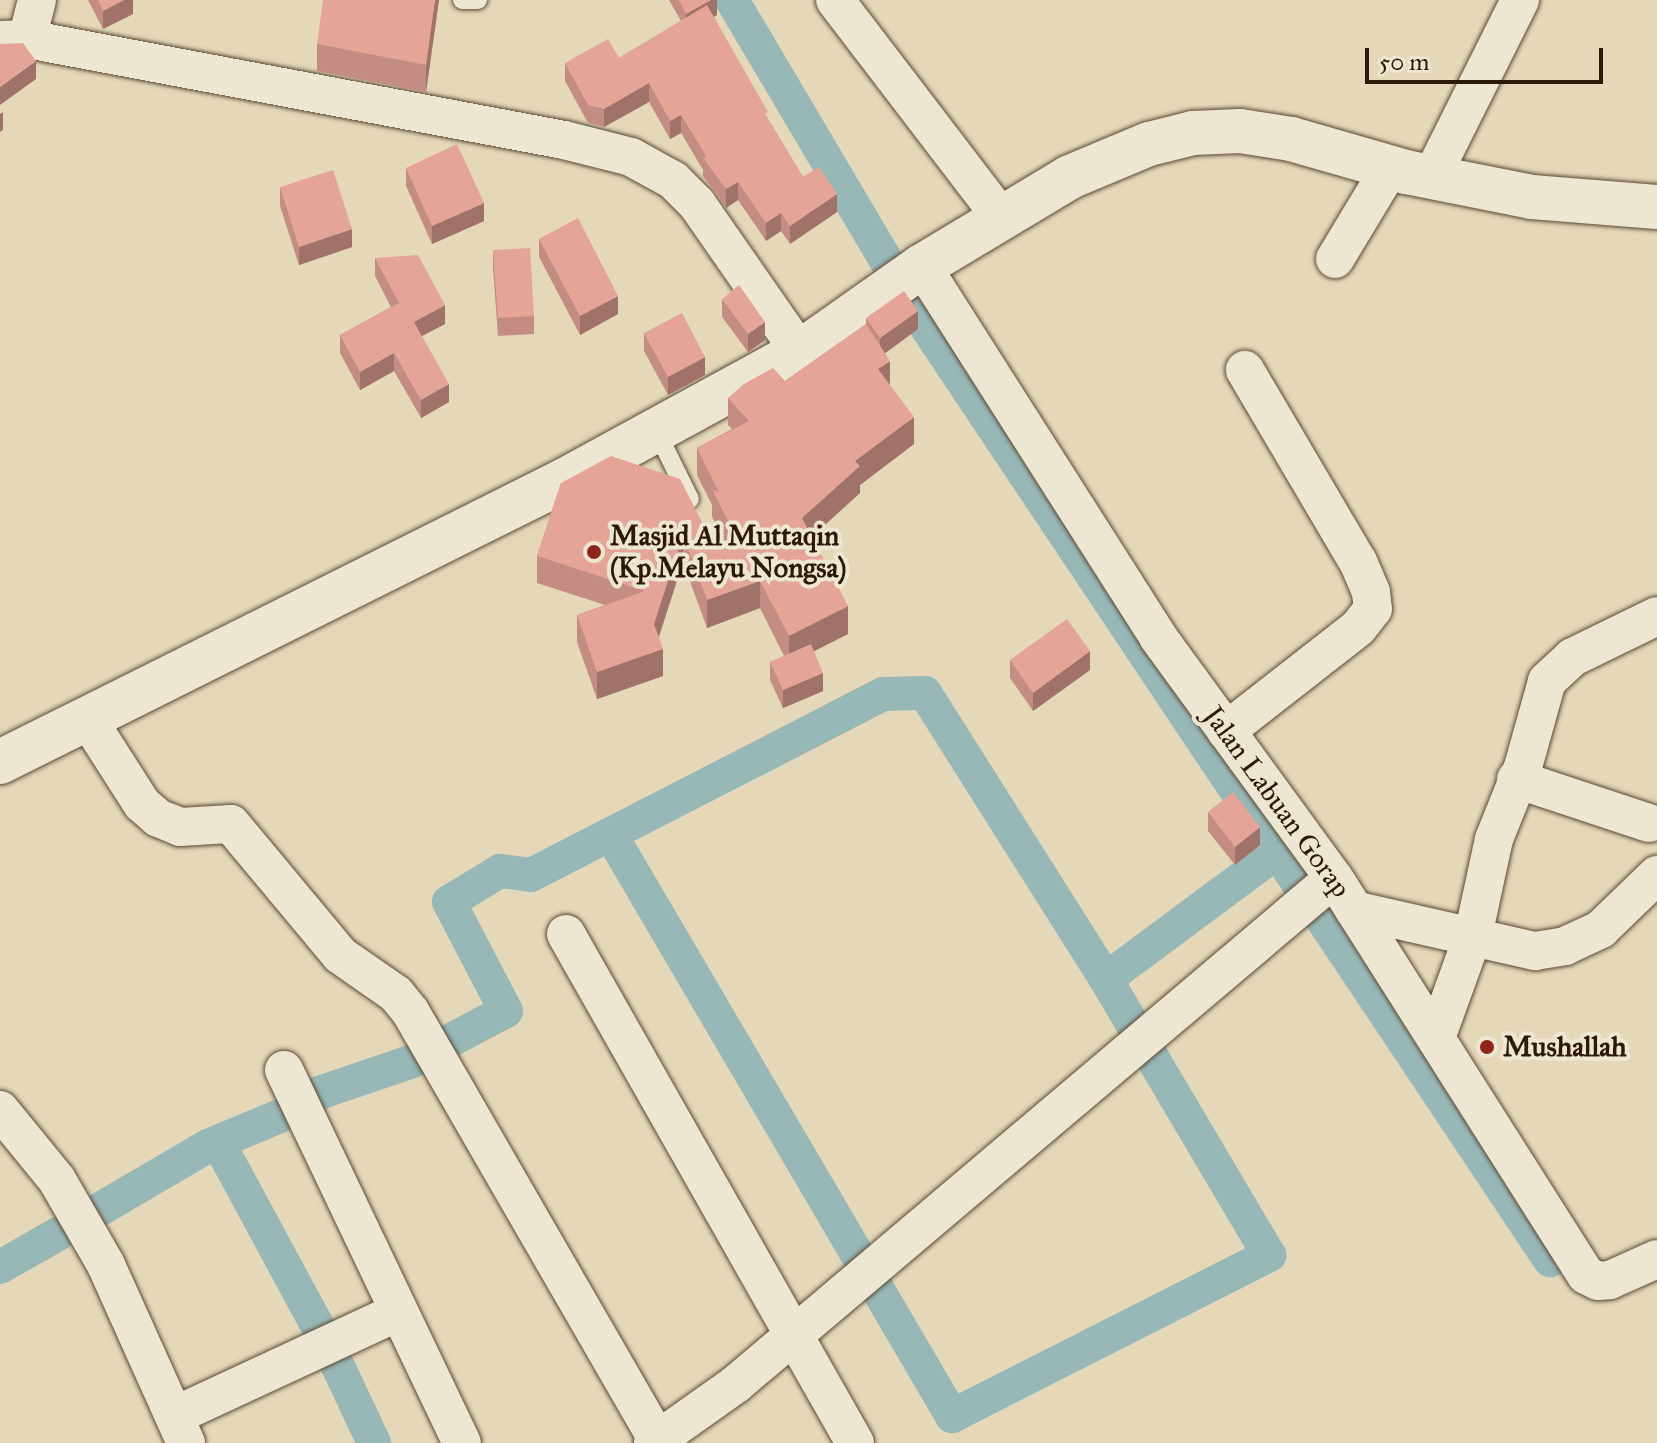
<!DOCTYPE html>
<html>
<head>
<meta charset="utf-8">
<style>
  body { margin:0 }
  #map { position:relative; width:1657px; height:1443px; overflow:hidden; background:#e4d8b9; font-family:"IM FELL Great Primer",serif }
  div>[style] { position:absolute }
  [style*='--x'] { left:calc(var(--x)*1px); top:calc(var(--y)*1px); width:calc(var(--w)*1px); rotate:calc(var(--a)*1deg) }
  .canal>* { height:34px; margin:-17px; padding:0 17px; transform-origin:17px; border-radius:17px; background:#98b8b8 }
  .roads { filter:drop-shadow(0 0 2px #5b4934) drop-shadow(0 0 2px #5b4934) }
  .service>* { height:18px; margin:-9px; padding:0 9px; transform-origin:9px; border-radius:9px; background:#ede6d2 }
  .minor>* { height:38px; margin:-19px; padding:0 19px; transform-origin:19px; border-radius:19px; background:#ede6d2 }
  .tertiary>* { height:44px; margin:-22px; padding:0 22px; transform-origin:22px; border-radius:22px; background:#ede6d2 }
  .wall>* { inset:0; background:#c48d83 }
  .shaded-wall>* { inset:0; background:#a0736a }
  .building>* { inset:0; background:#e4a498 }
  .dots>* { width:22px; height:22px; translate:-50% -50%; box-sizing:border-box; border:4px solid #ede6d2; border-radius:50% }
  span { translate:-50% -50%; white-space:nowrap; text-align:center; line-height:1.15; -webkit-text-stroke:8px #ede6d2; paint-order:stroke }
  .poi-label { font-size:28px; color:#2d1907; font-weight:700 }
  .left { translate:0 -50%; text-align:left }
  .street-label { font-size:28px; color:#2d1907 }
  .scale { position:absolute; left:1365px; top:48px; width:238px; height:36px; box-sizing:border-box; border:4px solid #2d1907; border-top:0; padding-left:10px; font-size:24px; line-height:28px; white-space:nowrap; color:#2d1907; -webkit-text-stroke:6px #ede6d2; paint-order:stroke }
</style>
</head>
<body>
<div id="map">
  <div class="canal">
    <div style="--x:732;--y:0;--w:360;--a:59.4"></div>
    <div style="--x:915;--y:310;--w:1143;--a:56.24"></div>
    <div style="--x:611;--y:835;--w:674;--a:59.59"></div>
    <div style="--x:952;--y:1416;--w:356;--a:-26.9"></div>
    <div style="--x:1269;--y:1255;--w:321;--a:-120.6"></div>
    <div style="--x:451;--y:1040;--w:62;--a:-27.8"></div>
    <div style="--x:506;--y:1011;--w:123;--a:-117.6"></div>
    <div style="--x:449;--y:902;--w:60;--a:-31.3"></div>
    <div style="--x:500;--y:871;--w:31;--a:7"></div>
    <div style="--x:531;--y:875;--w:396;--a:-27.2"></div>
    <div style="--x:883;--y:694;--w:42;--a:-1.4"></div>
    <div style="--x:925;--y:693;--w:338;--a:57.7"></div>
    <div style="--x:1106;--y:979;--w:213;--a:-36.6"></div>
    <div style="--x:313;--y:1095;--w:106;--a:-18.8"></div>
    <div style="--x:218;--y:1142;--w:213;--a:61.6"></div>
    <div style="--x:102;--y:1208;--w:123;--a:-30.3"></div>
    <div style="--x:208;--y:1146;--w:78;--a:-22.6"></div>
    <div style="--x:0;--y:1267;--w:67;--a:-29.6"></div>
    <div style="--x:335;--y:1360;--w:92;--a:64.8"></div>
  </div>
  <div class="roads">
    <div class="service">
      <div style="--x:462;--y:0;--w:16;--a:0"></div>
      <div style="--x:656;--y:430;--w:77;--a:63.8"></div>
    </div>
    <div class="minor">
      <div style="--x:835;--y:0;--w:273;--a:52.6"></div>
      <div style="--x:27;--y:39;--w:40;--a:-75.6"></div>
      <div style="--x:0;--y:40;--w:27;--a:-2"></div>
      <div style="--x:27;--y:39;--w:546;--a:10.65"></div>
      <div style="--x:564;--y:140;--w:69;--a:14.2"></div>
      <div style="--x:631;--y:157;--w:48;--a:28.7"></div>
      <div style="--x:673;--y:180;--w:34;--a:45"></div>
      <div style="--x:697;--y:204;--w:180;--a:55.2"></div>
      <div style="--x:1431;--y:178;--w:199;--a:-63.4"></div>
      <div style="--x:1335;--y:259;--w:106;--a:-58.9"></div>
      <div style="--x:922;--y:266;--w:440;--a:57.5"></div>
      <div style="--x:1158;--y:637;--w:298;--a:53.9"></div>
      <div style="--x:1334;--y:878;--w:470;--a:57.6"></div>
      <div style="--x:1586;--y:1275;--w:13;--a:27"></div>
      <div style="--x:1598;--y:1281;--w:12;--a:-5"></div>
      <div style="--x:1610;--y:1280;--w:51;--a:-24.1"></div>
      <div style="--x:87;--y:718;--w:102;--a:57.4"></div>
      <div style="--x:142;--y:804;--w:21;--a:41"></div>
      <div style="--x:158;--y:818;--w:24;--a:22"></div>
      <div style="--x:180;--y:827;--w:51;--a:-3.4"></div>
      <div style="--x:231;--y:824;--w:170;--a:50.2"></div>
      <div style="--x:340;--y:955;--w:68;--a:34.9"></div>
      <div style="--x:396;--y:994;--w:22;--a:51"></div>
      <div style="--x:410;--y:1011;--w:499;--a:60"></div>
      <div style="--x:1226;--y:731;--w:167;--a:-38"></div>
      <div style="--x:1358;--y:628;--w:24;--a:-52"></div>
      <div style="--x:1373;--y:609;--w:17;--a:-97"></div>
      <div style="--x:1371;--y:592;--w:33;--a:-113"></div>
      <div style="--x:1358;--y:562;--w:223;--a:-120.5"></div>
      <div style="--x:1516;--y:779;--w:140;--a:18.3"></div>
      <div style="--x:1354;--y:910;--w:186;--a:12.8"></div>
      <div style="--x:1535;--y:951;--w:30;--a:-9"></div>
      <div style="--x:1565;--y:946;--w:40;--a:-25"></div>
      <div style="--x:1601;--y:929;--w:78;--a:-44"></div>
      <div style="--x:566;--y:934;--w:585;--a:60.41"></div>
      <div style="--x:1436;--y:1038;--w:109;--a:-70.1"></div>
      <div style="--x:1473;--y:936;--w:99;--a:-77.8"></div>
      <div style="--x:1494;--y:839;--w:78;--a:-68.1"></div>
      <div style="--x:1523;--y:767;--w:89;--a:-74.4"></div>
      <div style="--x:1547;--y:681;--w:35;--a:-43"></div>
      <div style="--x:1573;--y:657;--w:93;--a:-26"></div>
      <div style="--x:284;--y:1070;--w:413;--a:64.5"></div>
      <div style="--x:0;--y:1110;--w:90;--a:50.8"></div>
      <div style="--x:57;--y:1180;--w:98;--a:60"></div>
      <div style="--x:106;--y:1265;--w:195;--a:65.8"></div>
      <div style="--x:174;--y:1416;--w:247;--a:-24.9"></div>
      <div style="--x:653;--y:1443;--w:102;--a:-35.4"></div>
      <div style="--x:736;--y:1384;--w:783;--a:-40.24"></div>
    </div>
    <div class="tertiary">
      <div style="--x:0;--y:762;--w:631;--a:-26.52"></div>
      <div style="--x:565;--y:480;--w:268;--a:-28.6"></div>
      <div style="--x:800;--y:352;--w:149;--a:-35.2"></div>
      <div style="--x:922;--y:266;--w:173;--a:-31"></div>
      <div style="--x:1070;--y:177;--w:86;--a:-22.7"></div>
      <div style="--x:1149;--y:144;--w:45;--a:-14"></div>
      <div style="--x:1193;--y:133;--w:47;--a:-2.4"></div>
      <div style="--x:1240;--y:131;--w:52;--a:8.9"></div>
      <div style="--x:1291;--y:139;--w:120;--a:16"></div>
      <div style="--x:1406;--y:172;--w:128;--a:11.2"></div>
      <div style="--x:1532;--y:197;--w:125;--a:4.6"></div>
    </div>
  </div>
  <div class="wall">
    <div style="clip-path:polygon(88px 0,133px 0,133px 14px,103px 29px)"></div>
    <div style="clip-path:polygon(439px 0,426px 92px,317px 71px,317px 44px)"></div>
    <div style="clip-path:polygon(669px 0,717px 0,717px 15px,714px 17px,768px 119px,803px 177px,837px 212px,790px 244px,781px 231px,766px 241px,738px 200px,726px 208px,703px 176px,703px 170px,681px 133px,670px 139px,649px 102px,604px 127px,588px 123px,565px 81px,565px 63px,619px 58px,681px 21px)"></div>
    <div style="clip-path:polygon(406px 168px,484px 221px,432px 244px,406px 186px)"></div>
    <div style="clip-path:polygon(280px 187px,352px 247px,299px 265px,280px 206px)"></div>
    <div style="clip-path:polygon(539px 239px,618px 314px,580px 335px,539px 257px)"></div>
    <div style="clip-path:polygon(493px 250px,534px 316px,534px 334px,498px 336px,493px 268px)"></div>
    <div style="clip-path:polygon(375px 258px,445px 324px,422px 336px,449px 402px,421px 418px,394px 371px,360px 390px,340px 353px,340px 335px,391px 307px,375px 276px)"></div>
    <div style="clip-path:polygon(722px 299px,765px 340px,748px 352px,722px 317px)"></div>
    <div style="clip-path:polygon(866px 318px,918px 329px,885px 353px,890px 386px,914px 444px,860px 485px,860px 493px,812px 537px,848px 634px,814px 651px,823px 691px,783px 708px,770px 680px,770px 662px,784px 656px,760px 608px,707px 628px,683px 562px,659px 637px,663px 676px,597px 699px,577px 642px,577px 615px,605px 605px,537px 583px,537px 556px,561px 483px,712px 542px,720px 548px,727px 546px,712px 517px,712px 505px,697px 475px,697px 448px,732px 429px,728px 425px,728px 398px,785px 381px,866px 324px)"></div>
    <div style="clip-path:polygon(644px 333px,705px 375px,668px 395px,644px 351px)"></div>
    <div style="clip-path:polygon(1010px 660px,1090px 670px,1033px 711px,1010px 678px)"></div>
    <div style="clip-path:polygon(1208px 812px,1260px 845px,1235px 865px,1208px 831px)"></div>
  </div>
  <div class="shaded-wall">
    <div style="clip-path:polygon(124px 0,133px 0,133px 14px,103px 29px,103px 11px)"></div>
    <div style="clip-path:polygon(435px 0,439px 0,426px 92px,426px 65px)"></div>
    <div style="clip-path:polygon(711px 0,717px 0,717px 15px,686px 32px,686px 14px)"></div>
    <div style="clip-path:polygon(36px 61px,36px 79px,0 105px,0 87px)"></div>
    <div style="clip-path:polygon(649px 83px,649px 102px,604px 127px,604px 109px)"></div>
    <div style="clip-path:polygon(3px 112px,3px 130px,0 132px,0 114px)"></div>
    <div style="clip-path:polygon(681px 115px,681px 133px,670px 139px,670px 121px)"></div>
    <div style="clip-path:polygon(738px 182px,738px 200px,726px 208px,726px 189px)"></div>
    <div style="clip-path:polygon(837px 194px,837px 212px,790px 244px,790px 226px)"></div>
    <div style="clip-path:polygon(484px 203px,484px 221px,432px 244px,432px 226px)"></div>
    <div style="clip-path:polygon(781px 213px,781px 231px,766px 241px,766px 223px)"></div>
    <div style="clip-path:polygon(352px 229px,352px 247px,299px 265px,299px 247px)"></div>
    <div style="clip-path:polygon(618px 296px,618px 314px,580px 335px,580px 316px)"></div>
    <div style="clip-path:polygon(445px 305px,445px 324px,414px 340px,414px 322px)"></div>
    <div style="clip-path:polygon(918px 311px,918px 329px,880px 357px,880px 338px)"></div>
    <div style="clip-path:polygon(765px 322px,765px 340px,748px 352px,748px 334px)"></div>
    <div style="clip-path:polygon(394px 353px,394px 371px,360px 390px,360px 372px)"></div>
    <div style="clip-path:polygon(705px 357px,705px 375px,668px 395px,668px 377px)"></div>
    <div style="clip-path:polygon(890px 361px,890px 388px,878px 369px)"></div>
    <div style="clip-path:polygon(449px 384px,449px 402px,421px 418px,421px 400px)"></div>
    <div style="clip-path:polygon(914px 417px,914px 444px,860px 485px,860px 493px,802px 545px,802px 518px,855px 461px)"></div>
    <div style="clip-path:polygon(683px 535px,683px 562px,654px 651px,654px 624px)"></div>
    <div style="clip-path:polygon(760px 581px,760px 608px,707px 628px,707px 600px)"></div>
    <div style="clip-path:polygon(848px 606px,848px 634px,789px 664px,789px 636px)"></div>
    <div style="clip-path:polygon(663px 649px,663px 676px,597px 699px,597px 672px)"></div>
    <div style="clip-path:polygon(1090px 651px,1090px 670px,1033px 711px,1033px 693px)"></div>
    <div style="clip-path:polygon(823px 673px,823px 691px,783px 708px,783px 690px)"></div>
    <div style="clip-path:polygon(1260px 827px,1260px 845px,1235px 865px,1235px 847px)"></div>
  </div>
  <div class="building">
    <div style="clip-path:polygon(98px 0,124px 0,103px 11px)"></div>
    <div style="clip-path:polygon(323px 0,435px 0,426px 65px,317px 44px)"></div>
    <div style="clip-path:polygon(679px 0,711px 0,686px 14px)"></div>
    <div style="clip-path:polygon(707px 5px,768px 112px,765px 114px,803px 177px,819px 167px,837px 194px,790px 226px,781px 213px,766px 223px,738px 182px,726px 189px,703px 158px,706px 156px,681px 115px,670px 121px,649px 83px,604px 109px,588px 105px,565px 63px,608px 39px,619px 58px)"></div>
    <div style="clip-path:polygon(23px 43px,36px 61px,0 87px,0 44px)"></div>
    <div style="clip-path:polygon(457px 144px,484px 203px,432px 226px,406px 168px)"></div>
    <div style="clip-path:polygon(333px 170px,352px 229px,299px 247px,280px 187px)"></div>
    <div style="clip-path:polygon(578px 218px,618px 296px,580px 316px,539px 239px)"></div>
    <div style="clip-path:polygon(530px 248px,534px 316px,498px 318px,493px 250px)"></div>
    <div style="clip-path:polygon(418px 255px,445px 305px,414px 322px,449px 384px,421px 400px,394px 353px,360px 372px,340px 335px,399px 303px,375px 258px)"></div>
    <div style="clip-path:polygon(739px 285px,765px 322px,748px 334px,722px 299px)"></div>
    <div style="clip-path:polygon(904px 291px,918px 311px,880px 338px,866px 318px)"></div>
    <div style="clip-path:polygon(682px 313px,705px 357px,668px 377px,644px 333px)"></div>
    <div style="clip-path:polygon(866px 324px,890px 361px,878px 369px,914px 417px,855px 461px,860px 466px,802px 518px,848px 606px,789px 636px,760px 581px,707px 600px,683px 535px,654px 624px,663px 649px,597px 672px,577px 615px,645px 591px,537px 556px,561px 483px,611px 456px,680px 479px,712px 542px,720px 548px,728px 546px,733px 531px,712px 489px,719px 492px,697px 448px,749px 421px,728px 398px,744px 384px,773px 368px,785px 381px)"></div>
    <div style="clip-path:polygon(1067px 619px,1090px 651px,1033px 693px,1010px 660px)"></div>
    <div style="clip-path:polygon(811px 644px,823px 673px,783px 690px,770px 662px)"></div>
    <div style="clip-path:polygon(1233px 792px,1260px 827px,1235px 847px,1208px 812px)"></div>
  </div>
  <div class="dots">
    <div style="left:594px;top:552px;background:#8f2418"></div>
    <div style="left:1487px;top:1047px;background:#8f2418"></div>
  </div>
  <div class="poi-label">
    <span class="left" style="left:610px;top:552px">Masjid Al Muttaqin<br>(Kp.Melayu Nongsa)</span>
    <span class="left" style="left:1503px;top:1047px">Mushallah</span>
  </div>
  <div class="street-label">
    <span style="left:1277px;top:802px;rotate:54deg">Jalan Labuan Gorap</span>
  </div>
  <div class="scale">50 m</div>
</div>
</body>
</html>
